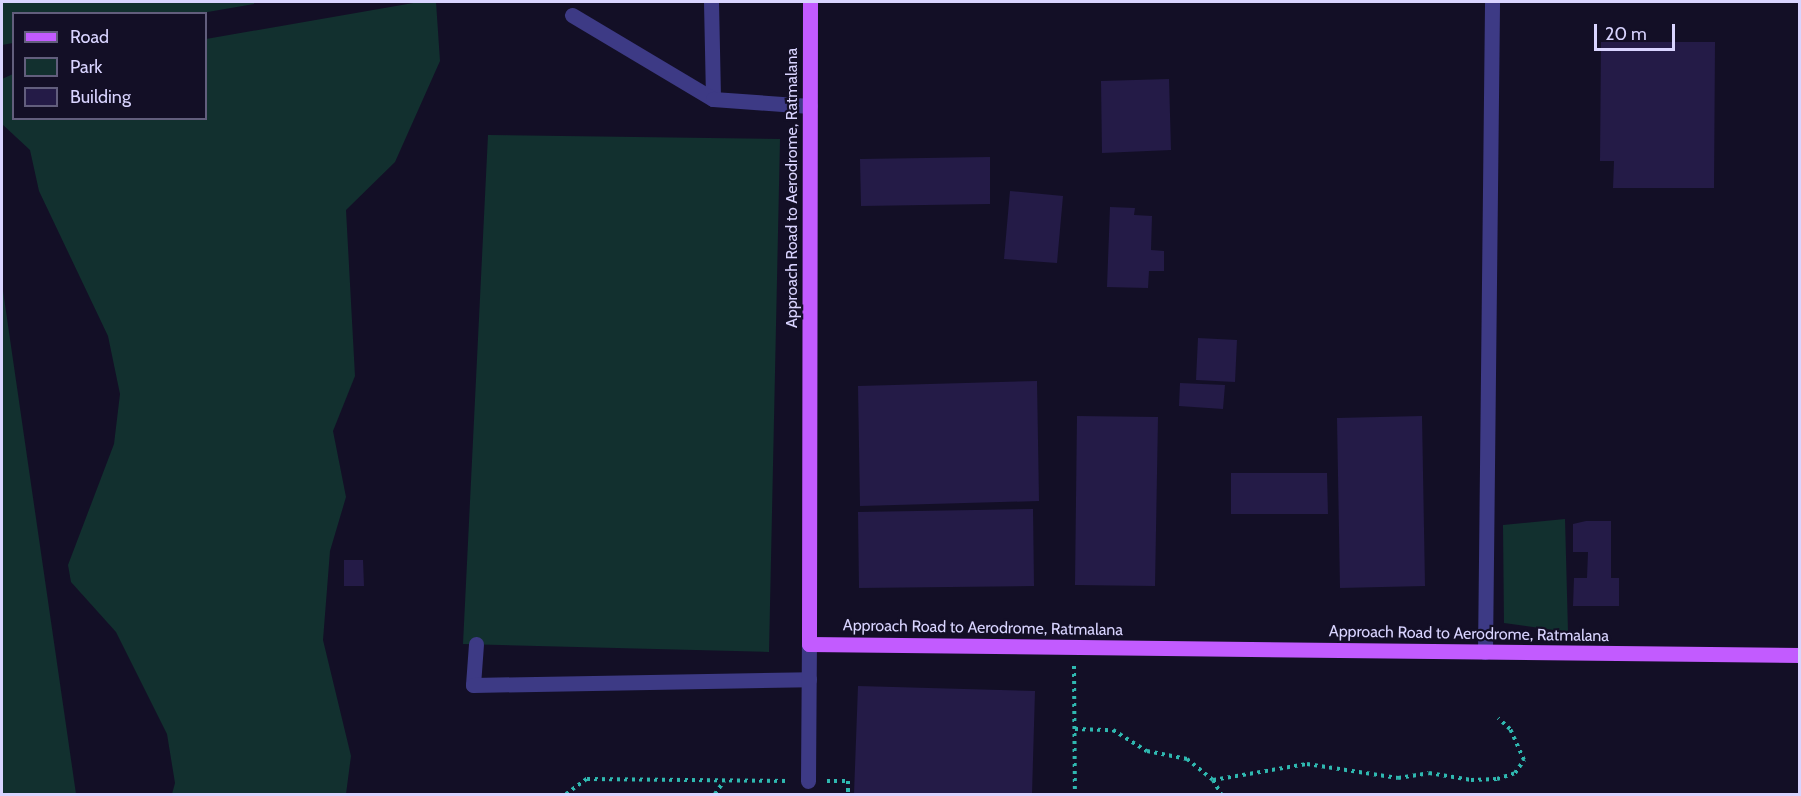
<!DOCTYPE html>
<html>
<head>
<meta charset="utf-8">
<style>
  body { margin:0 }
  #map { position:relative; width:1801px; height:796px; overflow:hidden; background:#130f26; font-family:Cabin,sans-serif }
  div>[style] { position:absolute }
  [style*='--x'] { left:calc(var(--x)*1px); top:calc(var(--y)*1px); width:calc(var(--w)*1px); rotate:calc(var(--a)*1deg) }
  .green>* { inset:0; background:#12302f }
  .building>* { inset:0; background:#241b47 }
  .path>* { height:4px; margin-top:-2px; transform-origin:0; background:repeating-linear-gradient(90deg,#2fb8b0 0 3px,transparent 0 7.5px) }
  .minor>* { height:15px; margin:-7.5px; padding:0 7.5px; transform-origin:7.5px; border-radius:7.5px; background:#3d3a85 }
  .major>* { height:15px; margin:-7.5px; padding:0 7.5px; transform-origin:7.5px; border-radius:7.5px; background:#c25bff }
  span { translate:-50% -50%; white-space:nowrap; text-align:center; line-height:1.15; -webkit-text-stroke:4.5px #130f26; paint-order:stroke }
  .street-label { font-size:16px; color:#d9d4ff }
  .frame { position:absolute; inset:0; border:3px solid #d9d4ff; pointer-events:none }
  .legend { position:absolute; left:12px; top:12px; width:195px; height:108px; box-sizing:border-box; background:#130f26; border:2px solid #625e7d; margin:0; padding:8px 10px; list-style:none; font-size:18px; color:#d9d4ff }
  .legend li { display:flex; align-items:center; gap:12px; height:30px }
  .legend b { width:30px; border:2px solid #625e7d }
  .scale { position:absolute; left:1594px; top:24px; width:81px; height:27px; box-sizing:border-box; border:3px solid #d9d4ff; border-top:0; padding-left:8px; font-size:18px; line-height:21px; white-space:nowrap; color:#d9d4ff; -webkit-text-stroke:4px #130f26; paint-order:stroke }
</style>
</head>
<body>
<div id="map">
  <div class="green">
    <div style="clip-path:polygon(2px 2px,254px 2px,254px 4px,196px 14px,14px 14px,13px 43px,2px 45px)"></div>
    <div style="clip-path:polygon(419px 2px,436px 2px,440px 61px,395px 162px,346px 210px,355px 376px,333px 431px,346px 497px,330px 551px,323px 640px,351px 756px,346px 794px,172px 794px,175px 783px,167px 734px,116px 632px,71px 582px,68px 565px,114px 444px,120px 394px,108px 336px,39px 191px,30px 150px,2px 124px,2px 79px,13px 74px,14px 118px,206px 118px,206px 39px)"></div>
    <div style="clip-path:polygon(488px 135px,780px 139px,769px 652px,463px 644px)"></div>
    <div style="clip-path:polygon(2px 284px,76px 794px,2px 794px)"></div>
    <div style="clip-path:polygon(1565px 519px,1568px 632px,1504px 623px,1503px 525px)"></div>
  </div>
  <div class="building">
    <div style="clip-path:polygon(1601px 42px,1715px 42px,1714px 188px,1613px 188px,1614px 161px,1600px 161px)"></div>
    <div style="clip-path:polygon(1169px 79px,1171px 150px,1102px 153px,1101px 81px)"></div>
    <div style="clip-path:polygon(990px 157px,990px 204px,861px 206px,860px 159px)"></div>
    <div style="clip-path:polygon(1010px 191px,1063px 196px,1057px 263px,1004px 259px)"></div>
    <div style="clip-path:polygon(1110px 207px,1135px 208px,1134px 215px,1152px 216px,1151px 250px,1164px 251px,1164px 271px,1149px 271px,1148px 288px,1107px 287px)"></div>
    <div style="clip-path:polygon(1198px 338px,1237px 340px,1235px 382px,1196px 380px)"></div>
    <div style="clip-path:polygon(1037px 381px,1039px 501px,860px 506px,858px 386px)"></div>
    <div style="clip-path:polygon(1180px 383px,1225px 385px,1223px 409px,1179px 406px)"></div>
    <div style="clip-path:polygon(1077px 416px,1158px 417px,1155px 586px,1075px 585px)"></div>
    <div style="clip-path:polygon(1422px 416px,1425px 586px,1340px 588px,1337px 418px)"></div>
    <div style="clip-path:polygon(1231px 473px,1327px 473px,1328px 514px,1231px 514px)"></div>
    <div style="clip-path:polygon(1033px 509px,1034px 586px,859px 588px,858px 512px)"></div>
    <div style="clip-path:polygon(1586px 521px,1611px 521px,1611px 578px,1619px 578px,1619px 606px,1573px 606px,1574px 578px,1587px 578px,1588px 552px,1573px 552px,1573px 524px)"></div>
    <div style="clip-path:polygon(344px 560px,363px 560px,364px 586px,344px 586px)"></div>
    <div style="clip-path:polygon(858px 686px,1035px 691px,1032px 794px,854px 794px)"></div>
  </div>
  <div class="path">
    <div style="--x:1074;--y:666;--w:128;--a:89.6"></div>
    <div style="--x:1075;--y:729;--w:38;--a:2"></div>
    <div style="--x:1113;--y:730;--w:40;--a:32"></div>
    <div style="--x:1147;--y:751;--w:41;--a:11.3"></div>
    <div style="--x:1187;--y:759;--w:33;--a:39"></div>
    <div style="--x:1213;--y:780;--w:16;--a:60"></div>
    <div style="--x:1213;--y:780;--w:95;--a:-9.7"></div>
    <div style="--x:1307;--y:764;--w:92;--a:8.7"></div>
    <div style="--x:1398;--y:778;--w:31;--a:-9"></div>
    <div style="--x:1429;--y:773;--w:43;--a:9.5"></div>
    <div style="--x:1471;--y:780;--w:26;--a:-2"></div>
    <div style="--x:1497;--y:779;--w:19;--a:-18"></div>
    <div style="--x:1515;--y:773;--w:16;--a:-55"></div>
    <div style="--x:1524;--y:760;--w:34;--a:-114"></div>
    <div style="--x:1510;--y:729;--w:16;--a:-137"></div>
    <div style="--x:827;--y:781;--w:21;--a:0"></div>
    <div style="--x:848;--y:781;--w:13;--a:90"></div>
    <div style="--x:566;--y:794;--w:26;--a:-36"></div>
    <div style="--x:587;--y:779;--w:202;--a:0.6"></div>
    <div style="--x:715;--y:794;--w:16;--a:-55"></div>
  </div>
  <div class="minor">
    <div style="--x:711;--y:2;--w:97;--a:88.8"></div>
    <div style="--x:572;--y:15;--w:164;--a:30.8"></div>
    <div style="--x:713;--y:99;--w:97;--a:4.1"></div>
    <div style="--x:476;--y:644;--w:41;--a:94.2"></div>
    <div style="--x:473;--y:685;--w:336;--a:-1"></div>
    <div style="--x:1485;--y:652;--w:650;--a:-89.38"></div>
    <div style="--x:808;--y:781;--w:137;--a:-89.6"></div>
  </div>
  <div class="major">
    <div style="--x:810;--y:2;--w:642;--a:90.09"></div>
    <div style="--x:809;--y:644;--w:991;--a:0.64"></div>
  </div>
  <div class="street-label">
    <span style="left:792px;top:188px;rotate:-90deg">Approach Road to Aerodrome, Ratmalana</span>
    <span style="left:983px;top:628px;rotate:1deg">Approach Road to Aerodrome, Ratmalana</span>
    <span style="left:1469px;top:634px;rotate:1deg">Approach Road to Aerodrome, Ratmalana</span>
  </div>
  <div class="frame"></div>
  <ul class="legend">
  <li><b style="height:8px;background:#c25bff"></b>Road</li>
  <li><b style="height:16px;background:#12302f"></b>Park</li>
  <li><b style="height:16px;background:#241b47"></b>Building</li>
  </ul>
  <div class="scale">20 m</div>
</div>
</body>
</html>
